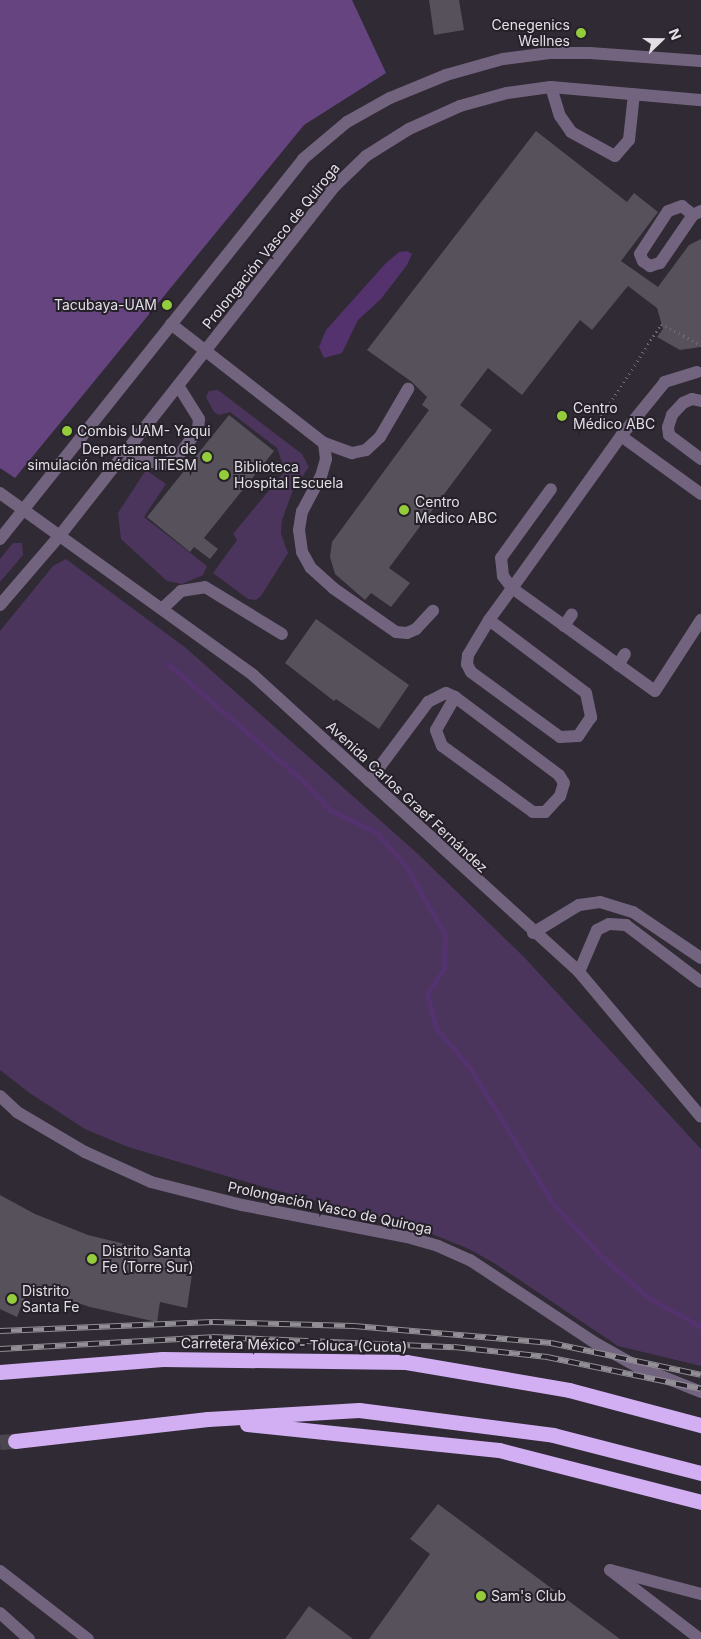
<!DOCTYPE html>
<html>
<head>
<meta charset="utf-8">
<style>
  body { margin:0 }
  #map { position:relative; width:701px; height:1639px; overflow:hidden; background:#2f2a33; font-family:Inter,sans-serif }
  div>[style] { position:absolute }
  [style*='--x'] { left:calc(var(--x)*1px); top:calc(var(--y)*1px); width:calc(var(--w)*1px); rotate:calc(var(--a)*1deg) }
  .green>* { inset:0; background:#4b355d }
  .forest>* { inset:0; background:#654480 }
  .water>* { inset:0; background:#53326d }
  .stream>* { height:5px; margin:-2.5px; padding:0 2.5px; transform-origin:2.5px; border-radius:2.5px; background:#53326d }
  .building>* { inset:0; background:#56515b }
  .highway-tunnel>* { height:15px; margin-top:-7.5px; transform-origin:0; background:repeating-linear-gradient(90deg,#4a454e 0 15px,transparent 0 23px) }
  .path>* { height:3px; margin-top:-1.5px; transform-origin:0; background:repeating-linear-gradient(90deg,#736f77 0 1px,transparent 0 5px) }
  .minor>* { height:12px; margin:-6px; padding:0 6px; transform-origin:6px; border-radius:6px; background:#72637f }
  .highway>* { height:15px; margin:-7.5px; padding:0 7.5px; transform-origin:7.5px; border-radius:7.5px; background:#d2aef3 }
  .rail>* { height:5.5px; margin-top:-2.75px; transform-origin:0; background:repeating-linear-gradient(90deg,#252029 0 11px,#928e95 0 22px); box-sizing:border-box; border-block:1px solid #928e95 }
  .dots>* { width:14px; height:14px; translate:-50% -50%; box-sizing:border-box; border:2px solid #252029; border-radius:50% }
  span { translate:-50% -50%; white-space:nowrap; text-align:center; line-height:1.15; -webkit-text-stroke:4px #252029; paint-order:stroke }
  .poi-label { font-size:14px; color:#e2dfe5 }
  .right { translate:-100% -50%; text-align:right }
  .left { translate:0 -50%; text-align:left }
  .street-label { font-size:14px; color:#e2dfe5 }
  .north { position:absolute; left:636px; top:15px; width:50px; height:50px; -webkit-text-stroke:4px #252029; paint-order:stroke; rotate:68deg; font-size:14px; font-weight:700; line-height:20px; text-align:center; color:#e2dfe5 }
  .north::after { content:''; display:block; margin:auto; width:18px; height:22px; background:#e2dfe5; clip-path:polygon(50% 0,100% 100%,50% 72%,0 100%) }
</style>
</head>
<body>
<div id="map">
  <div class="green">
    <div style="clip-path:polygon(218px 390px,302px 454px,309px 467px,293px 490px,282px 520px,281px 534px,288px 553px,261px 596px,256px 600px,248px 599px,213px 573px,237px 540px,233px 534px,285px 471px,277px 448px,230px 412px,219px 415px,214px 412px,206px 397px,209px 391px)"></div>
    <div style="clip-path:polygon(146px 470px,166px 484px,144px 517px,207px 566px,203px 575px,182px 584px,167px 581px,121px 539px,118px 513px)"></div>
    <div style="clip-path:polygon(13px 543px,22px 543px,23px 555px,0 582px,0 559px)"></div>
    <div style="clip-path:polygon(66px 559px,186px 648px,418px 854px,524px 957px,701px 1149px,701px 1366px,618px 1346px,494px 1263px,469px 1249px,410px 1225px,267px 1188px,128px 1147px,85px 1129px,31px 1094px,0 1070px,0 631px,53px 566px)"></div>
  </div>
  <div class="forest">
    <div style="clip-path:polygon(0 0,352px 0,386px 73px,304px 125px,15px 478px,0 468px)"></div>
  </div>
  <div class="water">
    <div style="clip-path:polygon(407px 251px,412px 254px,407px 265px,381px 299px,358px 320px,342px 353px,324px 358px,319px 347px,326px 330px,386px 263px,399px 252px)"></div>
  </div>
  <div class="stream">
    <div style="--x:168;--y:664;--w:179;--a:40.9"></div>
    <div style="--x:303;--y:781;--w:40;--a:47"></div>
    <div style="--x:330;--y:810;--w:51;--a:25.6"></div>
    <div style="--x:376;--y:832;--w:44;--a:48.7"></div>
    <div style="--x:405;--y:865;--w:81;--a:60.3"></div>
    <div style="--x:445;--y:935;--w:33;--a:92"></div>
    <div style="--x:444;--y:968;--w:31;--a:123"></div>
    <div style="--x:427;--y:994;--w:35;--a:75"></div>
    <div style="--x:436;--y:1028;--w:52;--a:49.6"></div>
    <div style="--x:470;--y:1068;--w:161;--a:58.5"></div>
    <div style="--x:554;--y:1205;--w:71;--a:47.3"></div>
    <div style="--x:602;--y:1257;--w:62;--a:41.1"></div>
    <div style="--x:649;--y:1298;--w:60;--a:29.1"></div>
  </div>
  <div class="building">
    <div style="clip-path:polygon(429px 0,459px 0,464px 30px,434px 35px)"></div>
    <div style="clip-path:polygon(536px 131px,627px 202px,634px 193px,658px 212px,621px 261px,658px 287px,689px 245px,701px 239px,701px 347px,680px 350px,657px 337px,663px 329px,657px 308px,628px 286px,592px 330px,580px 320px,522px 395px,488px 368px,460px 405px,492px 430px,389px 568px,410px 583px,391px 607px,371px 593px,365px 600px,335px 574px,330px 557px,332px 542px,429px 410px,422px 405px,427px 397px,412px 382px,367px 350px)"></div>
    <div style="clip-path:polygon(229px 415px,274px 451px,204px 538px,218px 549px,210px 559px,194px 547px,190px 552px,147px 517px)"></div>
    <div style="clip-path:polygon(316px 619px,409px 685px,379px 729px,336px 699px,334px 701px,285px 663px)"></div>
    <div style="clip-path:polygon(0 1195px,35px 1214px,88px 1235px,194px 1261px,187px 1308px,160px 1302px,157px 1322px,90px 1307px,29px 1287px,17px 1317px,0 1309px)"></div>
    <div style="clip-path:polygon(438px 1504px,620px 1639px,369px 1639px,430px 1554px,410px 1539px)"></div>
    <div style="clip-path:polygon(309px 1606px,353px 1639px,285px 1639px)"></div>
  </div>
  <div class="highway-tunnel">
    <div style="--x:0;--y:1442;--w:15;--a:-4"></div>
  </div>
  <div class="path">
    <div style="--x:599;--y:420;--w:114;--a:-57.1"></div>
    <div style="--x:661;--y:324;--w:45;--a:27.7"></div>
  </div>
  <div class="minor">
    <div style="--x:551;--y:87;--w:30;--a:73"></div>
    <div style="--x:560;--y:116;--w:19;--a:55"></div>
    <div style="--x:571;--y:132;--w:50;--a:28.6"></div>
    <div style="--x:615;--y:156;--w:21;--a:-49"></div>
    <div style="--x:629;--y:140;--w:46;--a:-83.8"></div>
    <div style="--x:693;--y:215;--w:14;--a:-141"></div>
    <div style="--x:682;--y:206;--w:15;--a:160"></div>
    <div style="--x:668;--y:211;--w:51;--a:123.1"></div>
    <div style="--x:640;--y:254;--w:8;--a:67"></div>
    <div style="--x:643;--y:261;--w:9;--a:36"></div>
    <div style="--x:650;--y:266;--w:10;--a:-17"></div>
    <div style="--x:660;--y:263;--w:58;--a:-55.5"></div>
    <div style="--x:693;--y:215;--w:9;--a:-27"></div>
    <div style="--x:171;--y:324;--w:194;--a:37.9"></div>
    <div style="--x:324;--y:443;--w:30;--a:20"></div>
    <div style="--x:352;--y:453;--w:14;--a:-12"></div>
    <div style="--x:366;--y:450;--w:19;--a:-43"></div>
    <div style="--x:380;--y:437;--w:56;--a:-59.7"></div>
    <div style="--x:697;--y:372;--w:34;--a:163"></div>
    <div style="--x:665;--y:382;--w:70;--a:129.2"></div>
    <div style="--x:621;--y:436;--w:187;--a:125.6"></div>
    <div style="--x:512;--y:588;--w:176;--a:35.8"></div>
    <div style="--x:655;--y:691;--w:85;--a:-57.1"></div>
    <div style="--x:701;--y:401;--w:9;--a:-167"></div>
    <div style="--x:692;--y:399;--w:10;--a:156"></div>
    <div style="--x:683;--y:403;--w:16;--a:133"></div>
    <div style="--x:672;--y:415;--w:13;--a:108"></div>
    <div style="--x:668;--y:427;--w:8;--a:83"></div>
    <div style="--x:669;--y:435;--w:40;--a:37"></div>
    <div style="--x:621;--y:436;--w:99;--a:35.9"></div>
    <div style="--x:324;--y:443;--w:16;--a:83"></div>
    <div style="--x:326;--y:459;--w:18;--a:106"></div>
    <div style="--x:321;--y:476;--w:40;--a:118"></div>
    <div style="--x:302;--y:511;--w:19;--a:99"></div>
    <div style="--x:299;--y:530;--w:22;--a:82"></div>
    <div style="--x:302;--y:552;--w:18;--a:61"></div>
    <div style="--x:311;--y:568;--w:30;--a:42"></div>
    <div style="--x:333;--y:588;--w:77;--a:34.9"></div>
    <div style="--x:396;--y:632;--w:11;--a:5"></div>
    <div style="--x:407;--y:633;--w:10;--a:-24"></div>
    <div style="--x:416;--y:629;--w:25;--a:-47"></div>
    <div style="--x:121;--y:456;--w:43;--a:10.8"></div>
    <div style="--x:163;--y:464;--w:14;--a:-21"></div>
    <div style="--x:176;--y:459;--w:36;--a:-53"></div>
    <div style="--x:198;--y:430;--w:11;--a:-85"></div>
    <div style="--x:199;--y:419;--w:39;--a:-122"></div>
    <div style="--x:0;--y:493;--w:312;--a:35.7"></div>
    <div style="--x:253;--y:675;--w:441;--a:42.3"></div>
    <div style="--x:579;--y:972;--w:189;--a:49.9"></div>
    <div style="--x:0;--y:539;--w:486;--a:-51.4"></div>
    <div style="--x:303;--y:159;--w:57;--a:-40.1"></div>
    <div style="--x:347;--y:122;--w:49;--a:-29.2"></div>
    <div style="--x:390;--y:98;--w:61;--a:-22.3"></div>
    <div style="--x:446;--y:75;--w:59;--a:-15.7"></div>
    <div style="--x:503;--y:59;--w:47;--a:-7.3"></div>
    <div style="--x:550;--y:53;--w:40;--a:0"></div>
    <div style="--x:590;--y:53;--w:111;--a:4.1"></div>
    <div style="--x:0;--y:605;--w:94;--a:-49.3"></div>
    <div style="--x:61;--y:534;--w:442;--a:-51.8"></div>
    <div style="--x:334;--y:187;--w:45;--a:-44.1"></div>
    <div style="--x:366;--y:156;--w:51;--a:-32.1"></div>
    <div style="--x:409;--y:129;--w:56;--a:-24.3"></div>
    <div style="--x:460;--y:106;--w:49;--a:-15.5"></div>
    <div style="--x:507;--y:93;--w:44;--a:-7.8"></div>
    <div style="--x:551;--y:87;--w:151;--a:5"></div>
    <div style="--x:163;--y:608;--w:25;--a:-43"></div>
    <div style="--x:181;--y:591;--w:24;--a:-9"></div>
    <div style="--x:205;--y:587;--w:90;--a:31.4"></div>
    <div style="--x:489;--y:620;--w:121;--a:37"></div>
    <div style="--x:586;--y:693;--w:25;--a:78"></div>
    <div style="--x:591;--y:717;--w:23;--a:124"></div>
    <div style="--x:578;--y:736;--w:18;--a:177"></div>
    <div style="--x:560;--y:737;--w:110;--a:-143.9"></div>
    <div style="--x:471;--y:672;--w:9;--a:-117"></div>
    <div style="--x:467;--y:664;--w:9;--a:-84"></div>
    <div style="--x:468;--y:655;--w:41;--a:-59"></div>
    <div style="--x:489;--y:620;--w:39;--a:-54"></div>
    <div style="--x:512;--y:588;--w:15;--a:-127"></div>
    <div style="--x:503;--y:576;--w:18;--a:-96"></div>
    <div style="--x:501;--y:558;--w:85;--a:-54.1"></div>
    <div style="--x:564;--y:626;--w:14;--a:-56"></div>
    <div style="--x:618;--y:665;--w:13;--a:-58"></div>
    <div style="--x:369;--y:781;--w:99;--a:-53.2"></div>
    <div style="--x:428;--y:702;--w:20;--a:-27"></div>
    <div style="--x:446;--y:693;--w:10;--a:24"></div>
    <div style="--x:455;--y:697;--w:130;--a:36.9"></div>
    <div style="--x:559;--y:775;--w:9;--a:58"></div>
    <div style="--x:564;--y:783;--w:14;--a:107"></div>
    <div style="--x:560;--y:796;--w:22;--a:133"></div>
    <div style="--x:545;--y:812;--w:12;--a:180"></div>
    <div style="--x:533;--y:812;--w:112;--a:-144"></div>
    <div style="--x:442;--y:746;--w:17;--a:-111"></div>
    <div style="--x:436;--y:730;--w:38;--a:-60"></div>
    <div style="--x:533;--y:933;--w:54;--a:-31.3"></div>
    <div style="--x:579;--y:905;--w:21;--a:-8"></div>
    <div style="--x:600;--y:902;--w:34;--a:17"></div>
    <div style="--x:633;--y:912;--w:82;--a:34.1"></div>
    <div style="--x:579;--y:972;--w:46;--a:-66.8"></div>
    <div style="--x:597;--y:930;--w:13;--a:-27"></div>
    <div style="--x:609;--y:924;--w:17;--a:3"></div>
    <div style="--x:626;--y:925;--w:94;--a:37.2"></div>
    <div style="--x:0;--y:1096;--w:23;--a:43"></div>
    <div style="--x:17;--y:1112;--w:79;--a:30.5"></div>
    <div style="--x:85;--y:1152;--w:72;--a:24.4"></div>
    <div style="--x:151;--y:1182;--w:94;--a:14.2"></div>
    <div style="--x:242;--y:1205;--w:168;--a:11"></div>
    <div style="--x:407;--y:1237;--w:32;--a:16"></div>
    <div style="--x:438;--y:1246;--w:35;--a:24"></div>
    <div style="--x:470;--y:1260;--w:152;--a:33.5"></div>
    <div style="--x:597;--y:1344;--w:45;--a:29.4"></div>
    <div style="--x:636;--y:1366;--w:70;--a:21.8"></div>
    <div style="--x:0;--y:1571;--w:111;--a:37.7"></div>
    <div style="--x:0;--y:1613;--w:39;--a:42"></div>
    <div style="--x:700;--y:1639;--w:113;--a:-142.5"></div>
    <div style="--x:610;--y:1570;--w:94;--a:14.8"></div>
  </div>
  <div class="highway">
    <div style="--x:0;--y:1372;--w:163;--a:-4.6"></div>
    <div style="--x:162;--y:1359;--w:244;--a:0.7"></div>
    <div style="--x:406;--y:1362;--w:165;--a:9.7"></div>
    <div style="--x:569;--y:1390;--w:137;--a:14.9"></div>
    <div style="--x:247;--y:1424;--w:253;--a:5.9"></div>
    <div style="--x:499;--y:1450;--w:209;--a:14.4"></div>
    <div style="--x:15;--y:1441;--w:194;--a:-6.5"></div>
    <div style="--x:208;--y:1419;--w:151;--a:-3.4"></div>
    <div style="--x:359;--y:1410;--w:196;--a:7.3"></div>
    <div style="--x:553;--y:1435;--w:153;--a:14.4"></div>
  </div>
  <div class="rail">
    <div style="--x:0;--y:1331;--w:213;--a:-2.4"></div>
    <div style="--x:213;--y:1322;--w:141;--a:1.6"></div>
    <div style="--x:354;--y:1326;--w:198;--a:4.9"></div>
    <div style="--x:551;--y:1343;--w:153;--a:12"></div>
    <div style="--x:0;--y:1349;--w:212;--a:-3.2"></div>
    <div style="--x:212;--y:1337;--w:242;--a:2.4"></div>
    <div style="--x:454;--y:1347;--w:94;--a:6.1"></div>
    <div style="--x:547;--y:1357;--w:157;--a:11.7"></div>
  </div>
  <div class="dots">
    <div style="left:581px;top:33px;background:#95cc3b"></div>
    <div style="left:167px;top:305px;background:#95cc3b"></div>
    <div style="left:562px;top:416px;background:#95cc3b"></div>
    <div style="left:67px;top:431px;background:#95cc3b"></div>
    <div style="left:207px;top:457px;background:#95cc3b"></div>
    <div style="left:224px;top:475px;background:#95cc3b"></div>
    <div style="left:404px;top:510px;background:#95cc3b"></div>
    <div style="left:92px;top:1259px;background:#95cc3b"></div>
    <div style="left:12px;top:1299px;background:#95cc3b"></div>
    <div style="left:481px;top:1596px;background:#95cc3b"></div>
  </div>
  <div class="poi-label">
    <span class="right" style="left:570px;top:33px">Cenegenics<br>Wellnes</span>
    <span class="right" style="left:157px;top:305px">Tacubaya-UAM</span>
    <span class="left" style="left:573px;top:416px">Centro<br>Médico ABC</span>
    <span class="left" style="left:77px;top:431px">Combis UAM- Yaqui</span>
    <span class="right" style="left:197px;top:457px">Departamento de<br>simulación médica ITESM</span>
    <span class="left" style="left:234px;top:475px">Biblioteca<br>Hospital Escuela</span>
    <span class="left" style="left:415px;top:510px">Centro<br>Medico ABC</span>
    <span class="left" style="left:102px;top:1259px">Distrito Santa<br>Fe (Torre Sur)</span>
    <span class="left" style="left:22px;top:1299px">Distrito<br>Santa Fe</span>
    <span class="left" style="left:491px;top:1596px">Sam's Club</span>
  </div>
  <div class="street-label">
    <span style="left:271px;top:246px;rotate:-51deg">Prolongación Vasco de Quiroga</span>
    <span style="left:407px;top:797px;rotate:43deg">Avenida Carlos Graef Fernández</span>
    <span style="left:330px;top:1208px;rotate:12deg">Prolongación Vasco de Quiroga</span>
    <span style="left:294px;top:1345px;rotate:1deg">Carretera México - Toluca (Cuota)</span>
  </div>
  <div class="north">N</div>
</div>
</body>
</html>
